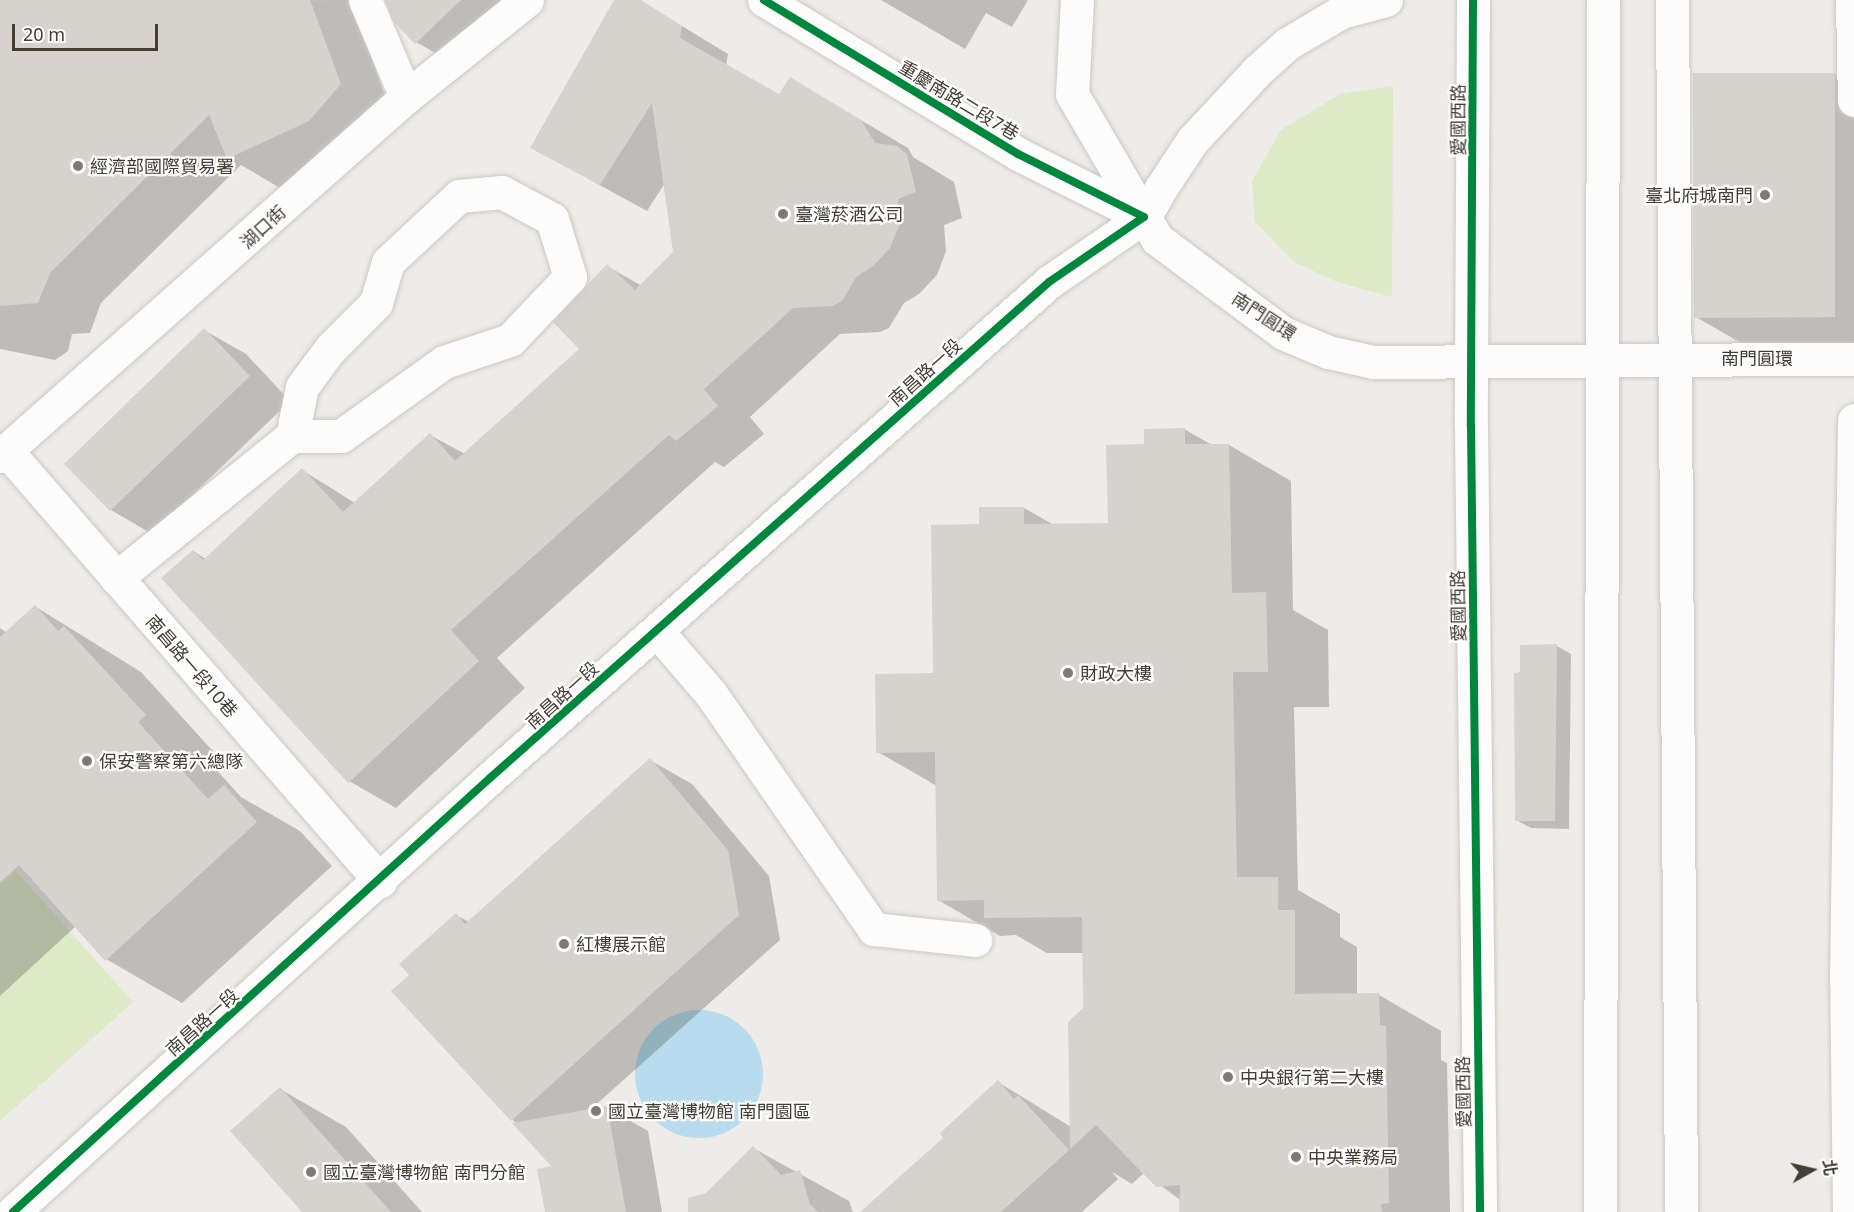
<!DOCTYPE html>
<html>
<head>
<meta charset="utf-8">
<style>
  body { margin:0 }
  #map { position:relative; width:1854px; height:1212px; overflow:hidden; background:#eeece8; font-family:"Noto Sans","Noto Sans TC",sans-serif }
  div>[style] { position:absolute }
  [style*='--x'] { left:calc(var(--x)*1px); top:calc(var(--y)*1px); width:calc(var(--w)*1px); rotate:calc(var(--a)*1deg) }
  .green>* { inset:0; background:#dee9c8 }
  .water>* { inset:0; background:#b8dced }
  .round { border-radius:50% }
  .shadow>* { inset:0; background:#0003 }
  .building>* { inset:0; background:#d6d3cf }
  .roads { filter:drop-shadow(0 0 2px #cbc8c4) drop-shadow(0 0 2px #cbc8c4) }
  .minor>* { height:33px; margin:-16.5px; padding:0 16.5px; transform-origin:16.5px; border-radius:16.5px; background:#fcfcfc }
  .cycleway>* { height:8px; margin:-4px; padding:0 4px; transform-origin:4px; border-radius:4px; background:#00873e }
  .dots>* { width:16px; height:16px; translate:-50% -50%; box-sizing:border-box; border:3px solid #fff; border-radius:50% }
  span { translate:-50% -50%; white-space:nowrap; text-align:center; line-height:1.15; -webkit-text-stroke:4.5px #fff; paint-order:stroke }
  .street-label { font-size:18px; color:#443d34 }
  .poi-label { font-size:18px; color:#443d34 }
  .left { translate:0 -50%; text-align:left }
  .right { translate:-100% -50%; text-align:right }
  .north { position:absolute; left:1782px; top:1140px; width:60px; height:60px; -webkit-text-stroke:4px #fff; paint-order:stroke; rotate:82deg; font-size:16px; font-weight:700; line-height:24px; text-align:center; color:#443d34 }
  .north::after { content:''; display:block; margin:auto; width:21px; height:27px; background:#443d34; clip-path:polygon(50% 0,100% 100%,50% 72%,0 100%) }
  .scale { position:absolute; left:12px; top:24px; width:146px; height:27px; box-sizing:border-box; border:3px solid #443d34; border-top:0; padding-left:8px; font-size:18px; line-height:21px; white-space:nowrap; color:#443d34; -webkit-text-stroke:4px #fff; paint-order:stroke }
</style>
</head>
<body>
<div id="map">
  <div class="green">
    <div style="clip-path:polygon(1393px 86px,1392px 297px,1337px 282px,1294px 262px,1255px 222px,1252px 181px,1281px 130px,1340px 94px)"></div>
    <div style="clip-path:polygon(16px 871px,133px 1002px,0 1121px,0 885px)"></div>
  </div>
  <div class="water">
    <div class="round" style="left:635px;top:1010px;width:128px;height:128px"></div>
  </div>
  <div class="shadow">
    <div style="clip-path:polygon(351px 0,392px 115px,280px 188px,241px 165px,101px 303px,90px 333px,72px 334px,68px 351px,55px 360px,0 349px,0 1px)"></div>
    <div style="clip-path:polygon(386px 0,527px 0,458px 66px,416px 42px)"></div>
    <div style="clip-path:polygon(632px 0,639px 0,728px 54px,726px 66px,779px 96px,837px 106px,908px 148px,913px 157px,954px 182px,962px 218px,944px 225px,946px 251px,937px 275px,919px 294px,904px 303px,889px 328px,880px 332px,840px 334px,750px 417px,764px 434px,724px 467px,715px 462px,497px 658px,525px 688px,396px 808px,349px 781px,193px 551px,206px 559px,302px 470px,355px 503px,430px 435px,465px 454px,581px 349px,607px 266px,642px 286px,675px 252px,665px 183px,647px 211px,532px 148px)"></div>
    <div style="clip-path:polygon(881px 0,1028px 0,1012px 27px,986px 13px,965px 49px)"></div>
    <div style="clip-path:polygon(1834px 74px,1854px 86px,1854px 347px,1748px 347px,1696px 317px)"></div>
    <div style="clip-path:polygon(204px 330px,246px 354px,290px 401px,152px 534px,111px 510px)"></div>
    <div style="clip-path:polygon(1184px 429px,1212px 445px,1229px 445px,1291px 481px,1293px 610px,1328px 630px,1329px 707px,1294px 707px,1298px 890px,1340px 914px,1340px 937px,1357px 947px,1357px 995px,1379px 995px,1441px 1031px,1441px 1060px,1447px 1063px,1450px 1212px,1180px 1212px,1179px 1199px,1144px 1173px,1132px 1184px,1112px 1172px,1118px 1179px,1082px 1212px,863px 1212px,945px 1138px,998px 1082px,1071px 1127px,1085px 1008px,1084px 953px,1047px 953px,1016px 935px,1000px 936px,938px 900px,937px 786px,878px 752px,935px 674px,980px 526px,1024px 508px,1054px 525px,1109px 525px,1146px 445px)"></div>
    <div style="clip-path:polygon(36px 607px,141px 672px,221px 760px,214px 767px,241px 797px,300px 831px,332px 866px,182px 1003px,106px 959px,76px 926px,0 996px,0 628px,7px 633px)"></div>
    <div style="clip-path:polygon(1557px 646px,1571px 654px,1569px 829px,1531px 828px,1516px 820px,1521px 674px)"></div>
    <div style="clip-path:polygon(650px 760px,692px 784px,769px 876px,780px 940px,590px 1110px,606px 1107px,648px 1131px,662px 1212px,593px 1212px,512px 1119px,411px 975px,456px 915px,469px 922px)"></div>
    <div style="clip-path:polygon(280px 1089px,346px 1127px,422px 1212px,304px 1212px)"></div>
    <div style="clip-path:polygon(753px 1148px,849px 1201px,853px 1212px,701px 1212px)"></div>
  </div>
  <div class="building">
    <div style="clip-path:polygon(0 0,310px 0,341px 84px,309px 121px,227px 159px,209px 115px,50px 273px,38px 303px,0 306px)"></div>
    <div style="clip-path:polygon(385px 0,461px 0,415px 44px,395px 23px)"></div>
    <div style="clip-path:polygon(614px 0,641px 0,682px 26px,680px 38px,779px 94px,790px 77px,861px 120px,875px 143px,897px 146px,907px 154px,916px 192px,898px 199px,900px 224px,890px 248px,872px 267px,857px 276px,842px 301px,833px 306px,793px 308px,704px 389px,718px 406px,676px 441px,669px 435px,451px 630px,479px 661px,348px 783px,161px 578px,193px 550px,203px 560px,302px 468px,343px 512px,430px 433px,455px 461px,579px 349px,553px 322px,607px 264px,635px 290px,673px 252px,652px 103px,600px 185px,530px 148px)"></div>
    <div style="clip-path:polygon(1693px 73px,1835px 73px,1835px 317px,1694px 318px)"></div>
    <div style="clip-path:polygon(204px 328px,250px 376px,110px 511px,64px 464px)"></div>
    <div style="clip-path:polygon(1185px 428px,1185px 444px,1229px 444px,1232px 593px,1266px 592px,1268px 672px,1233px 672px,1237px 877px,1278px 877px,1278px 910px,1295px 910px,1295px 994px,1379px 993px,1380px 1025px,1386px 1026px,1389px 1203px,1381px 1204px,1382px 1212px,1179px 1212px,1180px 1185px,1156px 1187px,1096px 1125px,1070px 1149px,1068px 1022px,1083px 1008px,1082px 917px,984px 918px,984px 900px,937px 901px,935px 752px,876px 753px,875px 674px,933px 673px,931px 525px,979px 524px,979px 507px,1024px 507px,1024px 524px,1108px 523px,1106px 445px,1144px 444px,1144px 429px)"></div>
    <div style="clip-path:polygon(35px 605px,58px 631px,64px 626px,146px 715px,138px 722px,208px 799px,224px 785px,257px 822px,105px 961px,19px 865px,0 882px,0 637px)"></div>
    <div style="clip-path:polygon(1557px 644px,1555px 821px,1515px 821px,1514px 673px,1520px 672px,1520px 645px)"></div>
    <div style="clip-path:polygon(650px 758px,728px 850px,739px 915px,511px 1121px,391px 991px,409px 975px,399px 964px,456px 913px,465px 924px)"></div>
    <div style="clip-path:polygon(998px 1080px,1014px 1099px,1018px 1095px,1069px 1150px,1001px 1212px,860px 1212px,943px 1138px,940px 1133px)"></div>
    <div style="clip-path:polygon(280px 1087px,391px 1212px,302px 1212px,230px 1131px)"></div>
    <div style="clip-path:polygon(607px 1106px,626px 1212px,545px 1212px,537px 1169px,551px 1166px,512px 1123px)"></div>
    <div style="clip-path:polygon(753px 1146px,781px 1175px,800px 1170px,810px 1204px,818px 1212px,688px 1212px,688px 1198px,706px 1193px)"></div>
  </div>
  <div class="roads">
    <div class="minor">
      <div style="--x:365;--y:0;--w:105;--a:67.1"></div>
      <div style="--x:764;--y:0;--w:297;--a:31.2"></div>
      <div style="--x:1018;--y:154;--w:141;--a:26.6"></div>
      <div style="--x:1077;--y:0;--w:94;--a:93"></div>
      <div style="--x:1072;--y:94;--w:143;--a:59.7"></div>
      <div style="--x:1386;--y:0;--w:47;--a:165.1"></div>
      <div style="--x:1341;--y:12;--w:63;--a:149.3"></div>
      <div style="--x:1287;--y:44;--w:39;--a:138"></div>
      <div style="--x:1258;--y:70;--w:97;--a:132.9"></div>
      <div style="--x:1192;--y:141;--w:56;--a:123.4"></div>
      <div style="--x:1161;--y:188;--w:34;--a:120"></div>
      <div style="--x:1144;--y:217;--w:26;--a:59"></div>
      <div style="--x:1157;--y:239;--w:157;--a:36.7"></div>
      <div style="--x:1283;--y:333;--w:49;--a:22.9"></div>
      <div style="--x:1328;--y:352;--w:47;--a:12.3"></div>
      <div style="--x:1374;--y:362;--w:480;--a:-0.4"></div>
      <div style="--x:1473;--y:0;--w:426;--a:90.3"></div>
      <div style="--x:1471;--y:426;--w:786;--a:89.34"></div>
      <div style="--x:1672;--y:0;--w:1212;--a:89.57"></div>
      <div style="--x:1852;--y:0;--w:100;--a:88.9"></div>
      <div style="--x:6;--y:450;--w:571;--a:49.05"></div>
      <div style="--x:0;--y:456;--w:542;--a:-41.48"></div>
      <div style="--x:406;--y:97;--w:155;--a:-38.7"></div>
      <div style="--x:116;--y:578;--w:226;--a:-38.9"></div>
      <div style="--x:292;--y:436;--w:49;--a:0"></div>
      <div style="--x:341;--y:436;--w:127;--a:-35.7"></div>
      <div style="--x:444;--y:362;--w:70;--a:-18.4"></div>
      <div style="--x:510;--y:340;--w:87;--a:-46.4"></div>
      <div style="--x:570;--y:277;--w:61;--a:-107.2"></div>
      <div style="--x:552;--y:219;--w:57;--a:-151.6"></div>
      <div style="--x:502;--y:192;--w:43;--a:174.7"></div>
      <div style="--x:459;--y:196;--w:97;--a:137.1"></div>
      <div style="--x:388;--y:262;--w:43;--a:106.3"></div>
      <div style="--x:376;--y:303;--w:65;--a:135"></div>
      <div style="--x:330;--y:349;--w:47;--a:126.4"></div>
      <div style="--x:302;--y:387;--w:50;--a:101.5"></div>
      <div style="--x:657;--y:631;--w:83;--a:49.4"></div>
      <div style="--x:711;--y:694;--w:286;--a:55.3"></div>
      <div style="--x:874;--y:929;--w:102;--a:6.2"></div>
      <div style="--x:13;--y:1212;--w:645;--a:-42.3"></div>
      <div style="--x:490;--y:778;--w:747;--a:-41.58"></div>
      <div style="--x:1049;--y:282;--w:115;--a:-34.4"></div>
      <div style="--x:1600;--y:1212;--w:1212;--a:-89.86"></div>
      <div style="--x:1849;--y:1212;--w:230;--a:-90.7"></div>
      <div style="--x:1846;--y:982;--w:562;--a:-89.18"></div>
    </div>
  </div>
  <div class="cycleway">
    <div style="--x:1473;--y:0;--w:426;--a:90.3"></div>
    <div style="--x:1471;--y:426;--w:786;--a:89.34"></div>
    <div style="--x:13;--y:1212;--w:645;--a:-42.3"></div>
    <div style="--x:490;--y:778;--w:747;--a:-41.58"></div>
    <div style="--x:1049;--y:282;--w:115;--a:-34.4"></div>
    <div style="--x:1144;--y:217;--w:141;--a:-153.4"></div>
    <div style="--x:1018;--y:154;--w:297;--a:-148.8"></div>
  </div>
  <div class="dots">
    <div style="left:78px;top:166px;background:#807a73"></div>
    <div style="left:1765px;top:195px;background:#807a73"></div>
    <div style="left:783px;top:214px;background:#807a73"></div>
    <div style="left:1068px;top:673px;background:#807a73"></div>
    <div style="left:87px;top:761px;background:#807a73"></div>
    <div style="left:564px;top:944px;background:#807a73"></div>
    <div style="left:1228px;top:1077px;background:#807a73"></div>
    <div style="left:596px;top:1111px;background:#807a73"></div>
    <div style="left:1296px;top:1157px;background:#807a73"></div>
    <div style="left:311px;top:1172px;background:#807a73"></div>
  </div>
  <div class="street-label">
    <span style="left:959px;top:100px;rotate:31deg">重慶南路二段7巷</span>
    <span style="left:1458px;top:120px;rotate:-90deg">愛國西路</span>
    <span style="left:263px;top:227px;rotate:-42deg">湖口街</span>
    <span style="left:1264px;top:316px;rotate:33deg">南門圓環</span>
    <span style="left:1757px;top:358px">南門圓環</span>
    <span style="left:925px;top:372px;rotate:-42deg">南昌路一段</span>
    <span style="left:1458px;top:606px;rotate:-91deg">愛國西路</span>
    <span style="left:192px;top:666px;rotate:49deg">南昌路一段10巷</span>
    <span style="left:562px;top:695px;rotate:-42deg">南昌路一段</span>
    <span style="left:202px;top:1022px;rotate:-42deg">南昌路一段</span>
    <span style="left:1463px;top:1092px;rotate:-91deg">愛國西路</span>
  </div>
  <div class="poi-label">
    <span class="left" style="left:90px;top:166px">經濟部國際貿易署</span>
    <span class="right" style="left:1753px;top:195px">臺北府城南門</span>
    <span class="left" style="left:795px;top:214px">臺灣菸酒公司</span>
    <span class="left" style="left:1080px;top:673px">財政大樓</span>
    <span class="left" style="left:99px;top:761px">保安警察第六總隊</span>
    <span class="left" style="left:576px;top:944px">紅樓展示館</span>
    <span class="left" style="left:1240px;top:1077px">中央銀行第二大樓</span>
    <span class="left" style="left:608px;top:1111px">國立臺灣博物館 南門園區</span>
    <span class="left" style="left:1308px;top:1157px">中央業務局</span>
    <span class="left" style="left:323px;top:1172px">國立臺灣博物館 南門分館</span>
  </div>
  <div class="north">北</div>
  <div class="scale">20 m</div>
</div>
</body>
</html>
